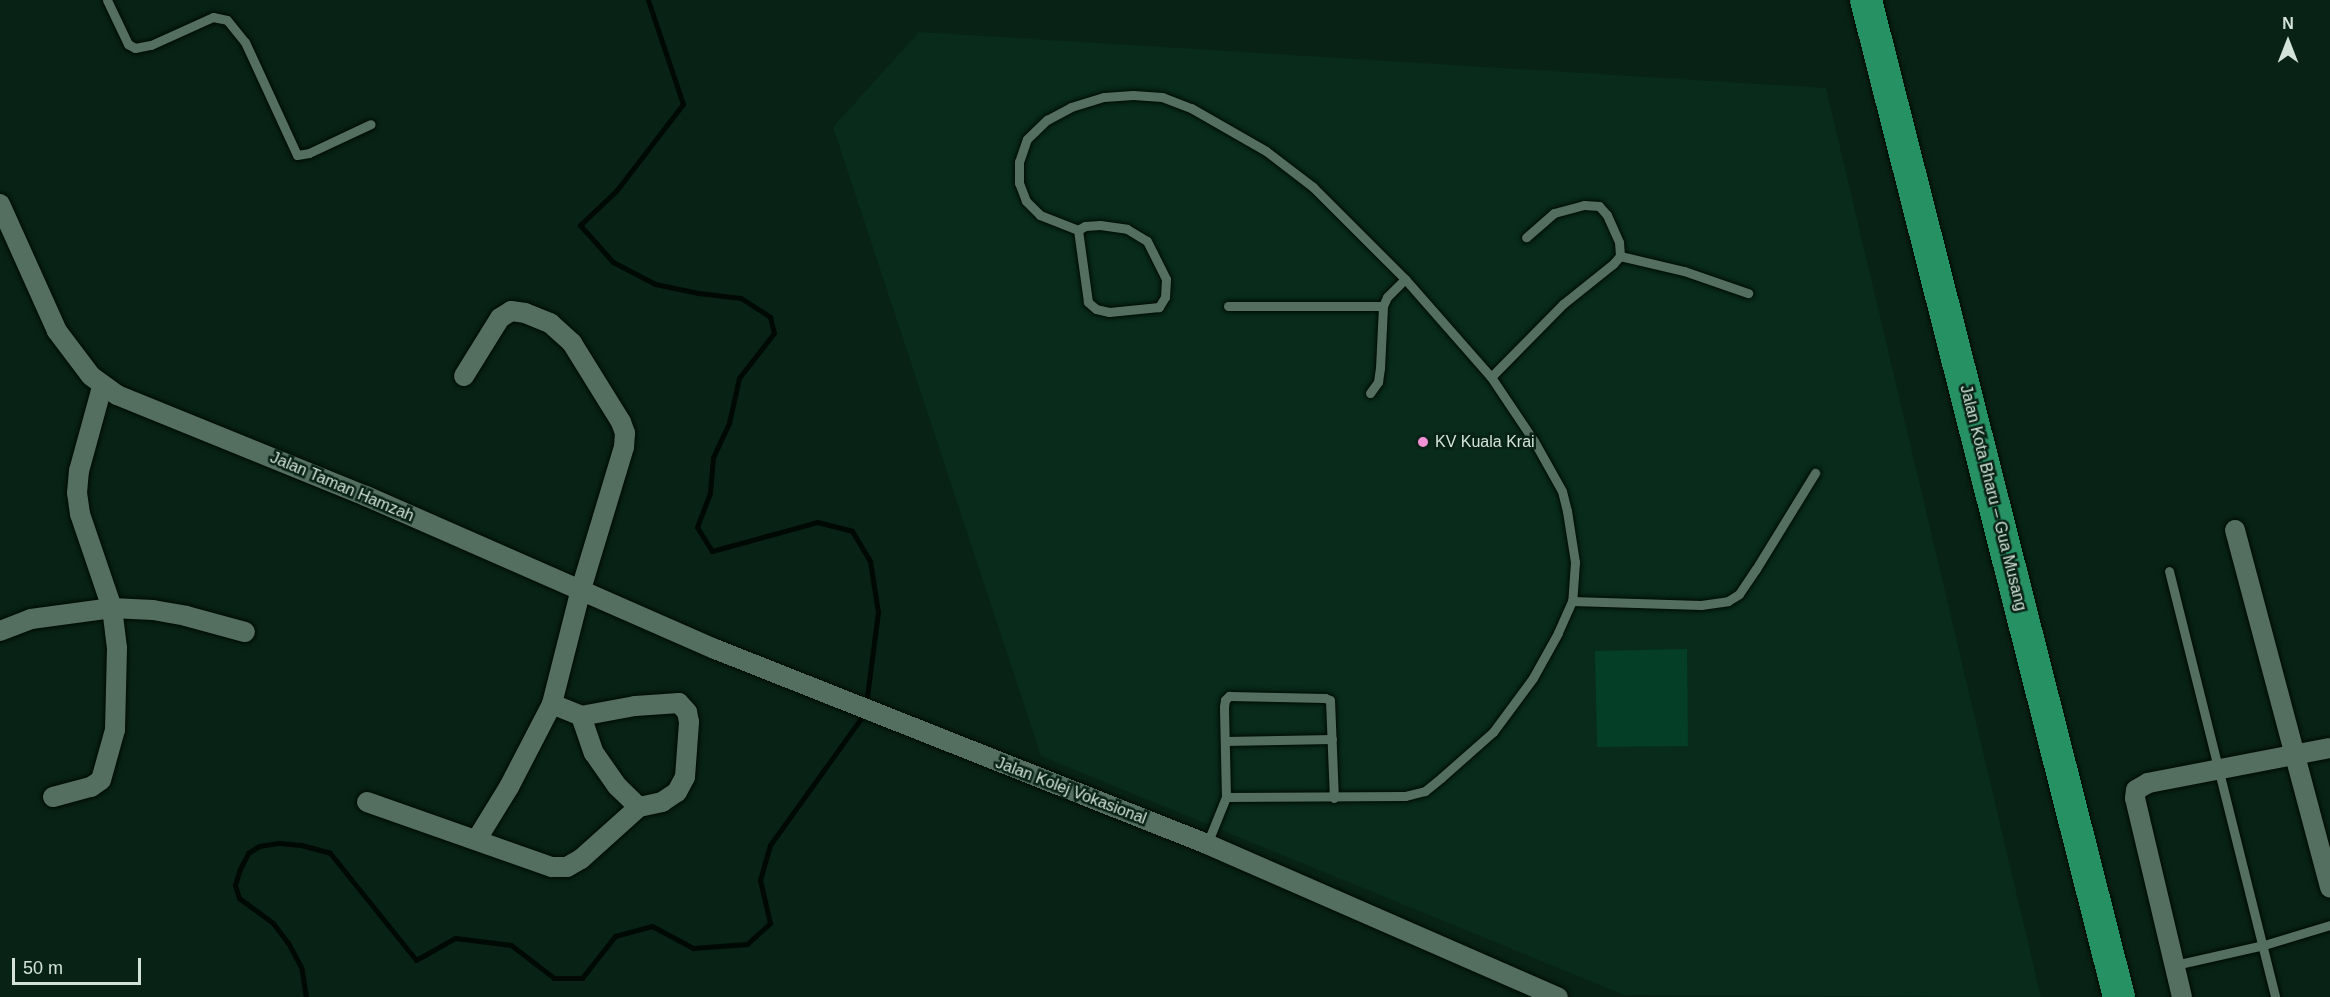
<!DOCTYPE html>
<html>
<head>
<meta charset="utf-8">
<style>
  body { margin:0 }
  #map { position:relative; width:2330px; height:997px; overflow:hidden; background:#082215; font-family:Helvetica,sans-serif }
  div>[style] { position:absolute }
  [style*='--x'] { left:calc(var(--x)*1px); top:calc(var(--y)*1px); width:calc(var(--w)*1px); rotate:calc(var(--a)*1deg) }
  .built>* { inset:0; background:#082b1b }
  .green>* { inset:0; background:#043e26 }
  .stream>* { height:5px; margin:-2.5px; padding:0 2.5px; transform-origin:2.5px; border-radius:2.5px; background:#000903 }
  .roads { filter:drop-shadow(0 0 2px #000b03) drop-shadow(0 0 2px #000b03) }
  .service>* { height:9px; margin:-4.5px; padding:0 4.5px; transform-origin:4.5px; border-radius:4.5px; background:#546f5f }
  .minor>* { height:20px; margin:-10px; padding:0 10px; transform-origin:10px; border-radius:10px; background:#546f5f }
  .trunk>* { height:32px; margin:-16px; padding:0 16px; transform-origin:16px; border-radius:16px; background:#269264 }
  .dots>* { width:16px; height:16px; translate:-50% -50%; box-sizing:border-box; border:3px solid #082215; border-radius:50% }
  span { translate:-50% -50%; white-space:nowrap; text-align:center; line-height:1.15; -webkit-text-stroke:5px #082215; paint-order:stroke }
  .poi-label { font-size:16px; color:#d4e3da }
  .left { translate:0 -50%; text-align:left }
  .street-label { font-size:16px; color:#d4e3da }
  .north { position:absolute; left:2258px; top:12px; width:60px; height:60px; -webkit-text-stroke:4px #082215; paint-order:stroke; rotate:0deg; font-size:16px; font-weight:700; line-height:24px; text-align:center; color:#d4e3da }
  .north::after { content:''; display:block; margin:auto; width:21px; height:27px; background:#d4e3da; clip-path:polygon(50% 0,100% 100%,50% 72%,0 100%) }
  .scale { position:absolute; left:12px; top:958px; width:129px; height:27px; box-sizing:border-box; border:3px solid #d4e3da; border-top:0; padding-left:8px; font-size:18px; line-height:21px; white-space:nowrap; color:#d4e3da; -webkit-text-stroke:4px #082215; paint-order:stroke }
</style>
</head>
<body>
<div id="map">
  <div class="built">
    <div style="clip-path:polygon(919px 32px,1826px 88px,2041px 997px,1624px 995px,1041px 756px,833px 127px)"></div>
  </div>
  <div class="green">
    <div style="clip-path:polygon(1687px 649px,1688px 746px,1597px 747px,1595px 651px)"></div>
  </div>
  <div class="stream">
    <div style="--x:648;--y:0;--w:110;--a:71.4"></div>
    <div style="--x:683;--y:104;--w:110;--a:127.6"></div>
    <div style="--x:616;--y:191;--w:50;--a:136.6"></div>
    <div style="--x:580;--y:225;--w:50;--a:48.3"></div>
    <div style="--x:613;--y:262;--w:47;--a:27.6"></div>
    <div style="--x:655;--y:284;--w:44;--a:11.8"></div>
    <div style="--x:698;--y:293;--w:43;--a:6.6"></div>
    <div style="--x:741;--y:298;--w:35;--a:33"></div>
    <div style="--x:770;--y:317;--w:16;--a:76"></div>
    <div style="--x:774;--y:333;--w:57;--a:127.9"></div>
    <div style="--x:739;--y:378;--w:46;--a:102.5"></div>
    <div style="--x:729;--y:423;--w:38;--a:115"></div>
    <div style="--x:713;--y:458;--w:35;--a:95"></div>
    <div style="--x:710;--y:493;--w:36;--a:111"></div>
    <div style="--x:697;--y:527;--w:28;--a:58"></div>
    <div style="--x:712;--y:551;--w:109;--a:-15.4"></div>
    <div style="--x:817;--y:522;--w:36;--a:14"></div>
    <div style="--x:852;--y:531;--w:35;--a:59"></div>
    <div style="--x:870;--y:561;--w:52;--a:81.1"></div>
    <div style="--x:878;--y:612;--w:93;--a:97.4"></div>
    <div style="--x:306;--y:997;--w:30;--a:-99"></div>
    <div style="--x:301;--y:967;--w:27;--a:-118"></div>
    <div style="--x:288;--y:943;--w:25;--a:-127"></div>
    <div style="--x:273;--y:923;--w:42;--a:-143.7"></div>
    <div style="--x:239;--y:898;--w:14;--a:-107"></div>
    <div style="--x:235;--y:885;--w:17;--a:-73"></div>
    <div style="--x:240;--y:869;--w:18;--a:-63"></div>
    <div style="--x:248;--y:853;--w:13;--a:-32"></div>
    <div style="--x:259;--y:846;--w:20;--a:-9"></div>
    <div style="--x:279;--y:843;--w:22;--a:5"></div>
    <div style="--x:301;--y:845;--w:30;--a:15"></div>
    <div style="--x:330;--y:853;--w:137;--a:51.2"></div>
    <div style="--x:416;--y:960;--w:45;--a:-29.4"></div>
    <div style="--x:455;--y:938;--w:56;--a:7.1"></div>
    <div style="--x:511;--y:945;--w:54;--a:37.5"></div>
    <div style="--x:554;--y:978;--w:28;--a:0"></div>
    <div style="--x:582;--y:978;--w:53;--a:-51.8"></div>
    <div style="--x:615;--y:936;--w:38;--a:-15"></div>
    <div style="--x:652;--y:926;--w:47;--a:28.2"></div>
    <div style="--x:693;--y:948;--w:54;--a:-4.2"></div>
    <div style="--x:747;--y:944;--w:31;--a:-42"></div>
    <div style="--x:770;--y:923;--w:44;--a:-103.1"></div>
    <div style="--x:760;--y:880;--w:36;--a:-74"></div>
    <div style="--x:770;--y:845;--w:163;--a:-54.3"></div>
  </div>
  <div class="roads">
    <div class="service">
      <div style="--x:107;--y:0;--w:49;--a:64.5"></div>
      <div style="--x:128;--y:44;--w:8;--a:30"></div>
      <div style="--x:135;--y:48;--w:16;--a:-11"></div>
      <div style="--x:151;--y:45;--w:68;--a:-24.3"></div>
      <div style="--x:213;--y:17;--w:14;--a:12"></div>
      <div style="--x:227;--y:20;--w:28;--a:51"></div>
      <div style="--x:245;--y:42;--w:124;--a:65.3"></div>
      <div style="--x:297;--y:155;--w:12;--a:-9"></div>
      <div style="--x:309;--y:153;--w:68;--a:-25.1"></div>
      <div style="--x:1100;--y:225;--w:27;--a:8"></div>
      <div style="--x:1127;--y:229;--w:23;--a:31"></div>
      <div style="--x:1147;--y:241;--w:42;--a:63.4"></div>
      <div style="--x:1166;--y:279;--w:18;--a:93"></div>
      <div style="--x:1165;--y:297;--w:12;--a:121"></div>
      <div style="--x:1159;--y:307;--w:50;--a:174.3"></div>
      <div style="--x:1109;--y:312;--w:13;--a:-167"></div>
      <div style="--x:1096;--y:309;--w:11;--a:-139"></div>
      <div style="--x:1088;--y:302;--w:73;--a:-97.9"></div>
      <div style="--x:1078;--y:230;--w:8;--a:-30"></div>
      <div style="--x:1085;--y:226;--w:15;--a:-4"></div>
      <div style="--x:1078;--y:230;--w:41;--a:-158.5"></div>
      <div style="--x:1040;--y:215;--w:20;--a:-135"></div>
      <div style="--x:1026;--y:201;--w:19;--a:-111"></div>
      <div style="--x:1019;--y:183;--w:21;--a:-90"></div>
      <div style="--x:1019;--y:162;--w:24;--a:-71"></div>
      <div style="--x:1027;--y:139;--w:28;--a:-44"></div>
      <div style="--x:1047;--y:120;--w:27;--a:-28"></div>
      <div style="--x:1071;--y:107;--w:34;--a:-17"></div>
      <div style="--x:1104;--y:97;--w:29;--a:-4"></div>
      <div style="--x:1133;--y:95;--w:29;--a:4"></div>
      <div style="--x:1162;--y:97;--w:31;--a:21"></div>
      <div style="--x:1191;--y:108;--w:86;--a:29.8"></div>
      <div style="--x:1266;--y:151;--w:59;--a:37.5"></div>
      <div style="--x:1313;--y:187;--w:130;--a:45"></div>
      <div style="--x:1405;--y:279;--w:130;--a:48.7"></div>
      <div style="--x:1491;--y:377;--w:77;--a:56.1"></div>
      <div style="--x:1534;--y:441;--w:57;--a:60.8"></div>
      <div style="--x:1562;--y:491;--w:21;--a:76"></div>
      <div style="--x:1567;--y:511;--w:52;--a:81.1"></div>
      <div style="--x:1575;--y:562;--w:39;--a:94"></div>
      <div style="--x:1572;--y:601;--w:35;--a:114"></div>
      <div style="--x:1558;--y:633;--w:51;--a:119.1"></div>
      <div style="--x:1533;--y:678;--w:67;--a:126.5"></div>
      <div style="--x:1493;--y:732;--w:69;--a:138.5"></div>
      <div style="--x:1441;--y:778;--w:21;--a:141"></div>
      <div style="--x:1425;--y:791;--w:21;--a:166"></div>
      <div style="--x:1405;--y:796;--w:179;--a:179.7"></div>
      <div style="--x:1620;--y:256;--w:66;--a:13.2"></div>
      <div style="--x:1684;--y:271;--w:68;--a:19"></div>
      <div style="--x:1228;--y:306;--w:155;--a:0"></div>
      <div style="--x:1491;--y:377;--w:103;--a:-45.4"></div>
      <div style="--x:1563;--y:304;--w:64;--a:-38.7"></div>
      <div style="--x:1613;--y:264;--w:11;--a:-49"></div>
      <div style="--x:1620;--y:256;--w:14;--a:-94"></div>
      <div style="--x:1619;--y:242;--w:30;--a:-114"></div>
      <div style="--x:1607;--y:215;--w:12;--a:-132"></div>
      <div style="--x:1599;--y:206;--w:15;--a:-176"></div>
      <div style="--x:1584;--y:205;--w:31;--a:165"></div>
      <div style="--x:1554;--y:213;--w:37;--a:139"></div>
      <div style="--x:1370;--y:393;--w:14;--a:-54"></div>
      <div style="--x:1378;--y:382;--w:14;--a:-82"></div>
      <div style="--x:1380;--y:368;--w:62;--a:-87.2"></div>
      <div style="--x:1383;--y:306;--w:10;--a:-66"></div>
      <div style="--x:1387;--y:297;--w:25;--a:-45"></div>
      <div style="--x:2169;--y:571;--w:439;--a:76"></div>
      <div style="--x:1572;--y:601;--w:129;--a:1.8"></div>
      <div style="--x:1701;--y:605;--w:27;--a:-8"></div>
      <div style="--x:1728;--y:601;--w:13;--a:-32"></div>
      <div style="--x:1739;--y:594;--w:30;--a:-56"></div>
      <div style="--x:1756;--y:569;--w:113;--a:-58.4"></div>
      <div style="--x:1225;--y:741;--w:107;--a:-1.1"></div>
      <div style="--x:1207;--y:844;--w:51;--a:-68"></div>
      <div style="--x:1226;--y:797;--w:90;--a:-91.3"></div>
      <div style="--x:1224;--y:707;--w:7;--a:-82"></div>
      <div style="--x:1225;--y:700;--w:6;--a:-45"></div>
      <div style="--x:1229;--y:696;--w:96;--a:1.2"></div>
      <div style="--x:1325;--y:698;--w:5;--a:22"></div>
      <div style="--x:1330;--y:700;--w:98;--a:87.7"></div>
      <div style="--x:2175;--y:965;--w:91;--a:-12.7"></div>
      <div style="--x:2264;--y:945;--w:69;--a:-16.9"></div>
    </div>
    <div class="minor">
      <div style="--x:0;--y:204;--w:139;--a:65.8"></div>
      <div style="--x:57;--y:331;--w:56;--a:52.9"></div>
      <div style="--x:91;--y:376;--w:32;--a:36"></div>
      <div style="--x:117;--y:395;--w:269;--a:22.1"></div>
      <div style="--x:366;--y:496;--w:381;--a:23.7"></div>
      <div style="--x:715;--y:649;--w:529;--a:21.62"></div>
      <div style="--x:1207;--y:844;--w:383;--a:23.6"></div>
      <div style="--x:464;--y:376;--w:68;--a:-58.2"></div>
      <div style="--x:500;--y:318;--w:13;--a:-32"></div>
      <div style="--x:511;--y:311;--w:14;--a:8"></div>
      <div style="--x:525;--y:313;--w:27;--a:22"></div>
      <div style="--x:550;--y:323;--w:30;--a:42"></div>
      <div style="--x:572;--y:343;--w:93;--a:58.2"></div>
      <div style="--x:621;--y:422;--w:12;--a:70"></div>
      <div style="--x:625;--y:433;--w:14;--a:94"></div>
      <div style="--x:624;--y:447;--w:148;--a:106.8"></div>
      <div style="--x:581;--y:589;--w:119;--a:104.2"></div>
      <div style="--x:552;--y:704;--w:93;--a:117.4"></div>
      <div style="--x:509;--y:787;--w:61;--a:121.6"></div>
      <div style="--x:2235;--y:530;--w:370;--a:75.1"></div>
      <div style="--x:0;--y:631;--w:33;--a:-21"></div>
      <div style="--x:31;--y:619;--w:82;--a:-7.7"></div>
      <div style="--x:112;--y:608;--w:41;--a:2.8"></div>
      <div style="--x:153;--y:610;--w:34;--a:10"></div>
      <div style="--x:186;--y:616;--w:61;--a:15.2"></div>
      <div style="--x:552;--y:704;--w:31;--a:22"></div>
      <div style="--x:581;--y:716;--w:39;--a:71"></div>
      <div style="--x:594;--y:753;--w:40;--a:55.1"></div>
      <div style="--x:617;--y:786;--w:30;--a:44"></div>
      <div style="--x:53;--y:797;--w:39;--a:-15"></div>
      <div style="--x:91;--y:787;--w:12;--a:-35"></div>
      <div style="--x:101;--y:780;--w:52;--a:-74.4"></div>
      <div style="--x:115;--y:730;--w:82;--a:-88.6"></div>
      <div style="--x:117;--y:648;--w:40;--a:-97.1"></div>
      <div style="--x:112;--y:608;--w:99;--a:-108.8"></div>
      <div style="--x:80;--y:514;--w:21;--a:-98"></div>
      <div style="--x:77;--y:493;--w:22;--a:-85"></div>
      <div style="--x:79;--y:471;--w:87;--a:-74.7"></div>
      <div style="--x:367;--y:802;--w:196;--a:19.4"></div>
      <div style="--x:552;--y:867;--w:15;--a:0"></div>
      <div style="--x:567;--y:867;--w:16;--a:-30"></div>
      <div style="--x:581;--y:859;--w:78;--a:-41.9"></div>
      <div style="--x:639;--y:807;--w:24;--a:-12"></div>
      <div style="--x:662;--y:802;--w:18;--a:-34"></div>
      <div style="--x:677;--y:792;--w:17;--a:-62"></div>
      <div style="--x:685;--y:777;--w:55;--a:-85.8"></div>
      <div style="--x:689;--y:722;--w:10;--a:-101"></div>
      <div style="--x:687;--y:712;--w:12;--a:-132"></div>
      <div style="--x:679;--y:703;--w:44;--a:176.1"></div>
      <div style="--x:635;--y:706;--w:55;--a:169.5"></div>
      <div style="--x:2182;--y:997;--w:204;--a:-103.3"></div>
      <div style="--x:2135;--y:798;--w:8;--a:-83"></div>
      <div style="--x:2136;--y:790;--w:14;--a:-30"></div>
      <div style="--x:2148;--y:783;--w:185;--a:-10.9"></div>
    </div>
    <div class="trunk">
      <div style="--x:1866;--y:0;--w:1029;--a:75.76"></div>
    </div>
  </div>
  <div class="dots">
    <div style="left:1423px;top:442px;background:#f391d6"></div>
  </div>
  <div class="poi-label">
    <span class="left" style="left:1435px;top:442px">KV Kuala Krai</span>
  </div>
  <div class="street-label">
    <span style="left:342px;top:487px;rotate:23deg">Jalan Taman Hamzah</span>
    <span style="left:1993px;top:498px;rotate:76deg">Jalan Kota Bharu – Gua Musang</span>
    <span style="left:1071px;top:791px;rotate:21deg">Jalan Kolej Vokasional</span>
  </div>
  <div class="north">N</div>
  <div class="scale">50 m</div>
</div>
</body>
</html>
